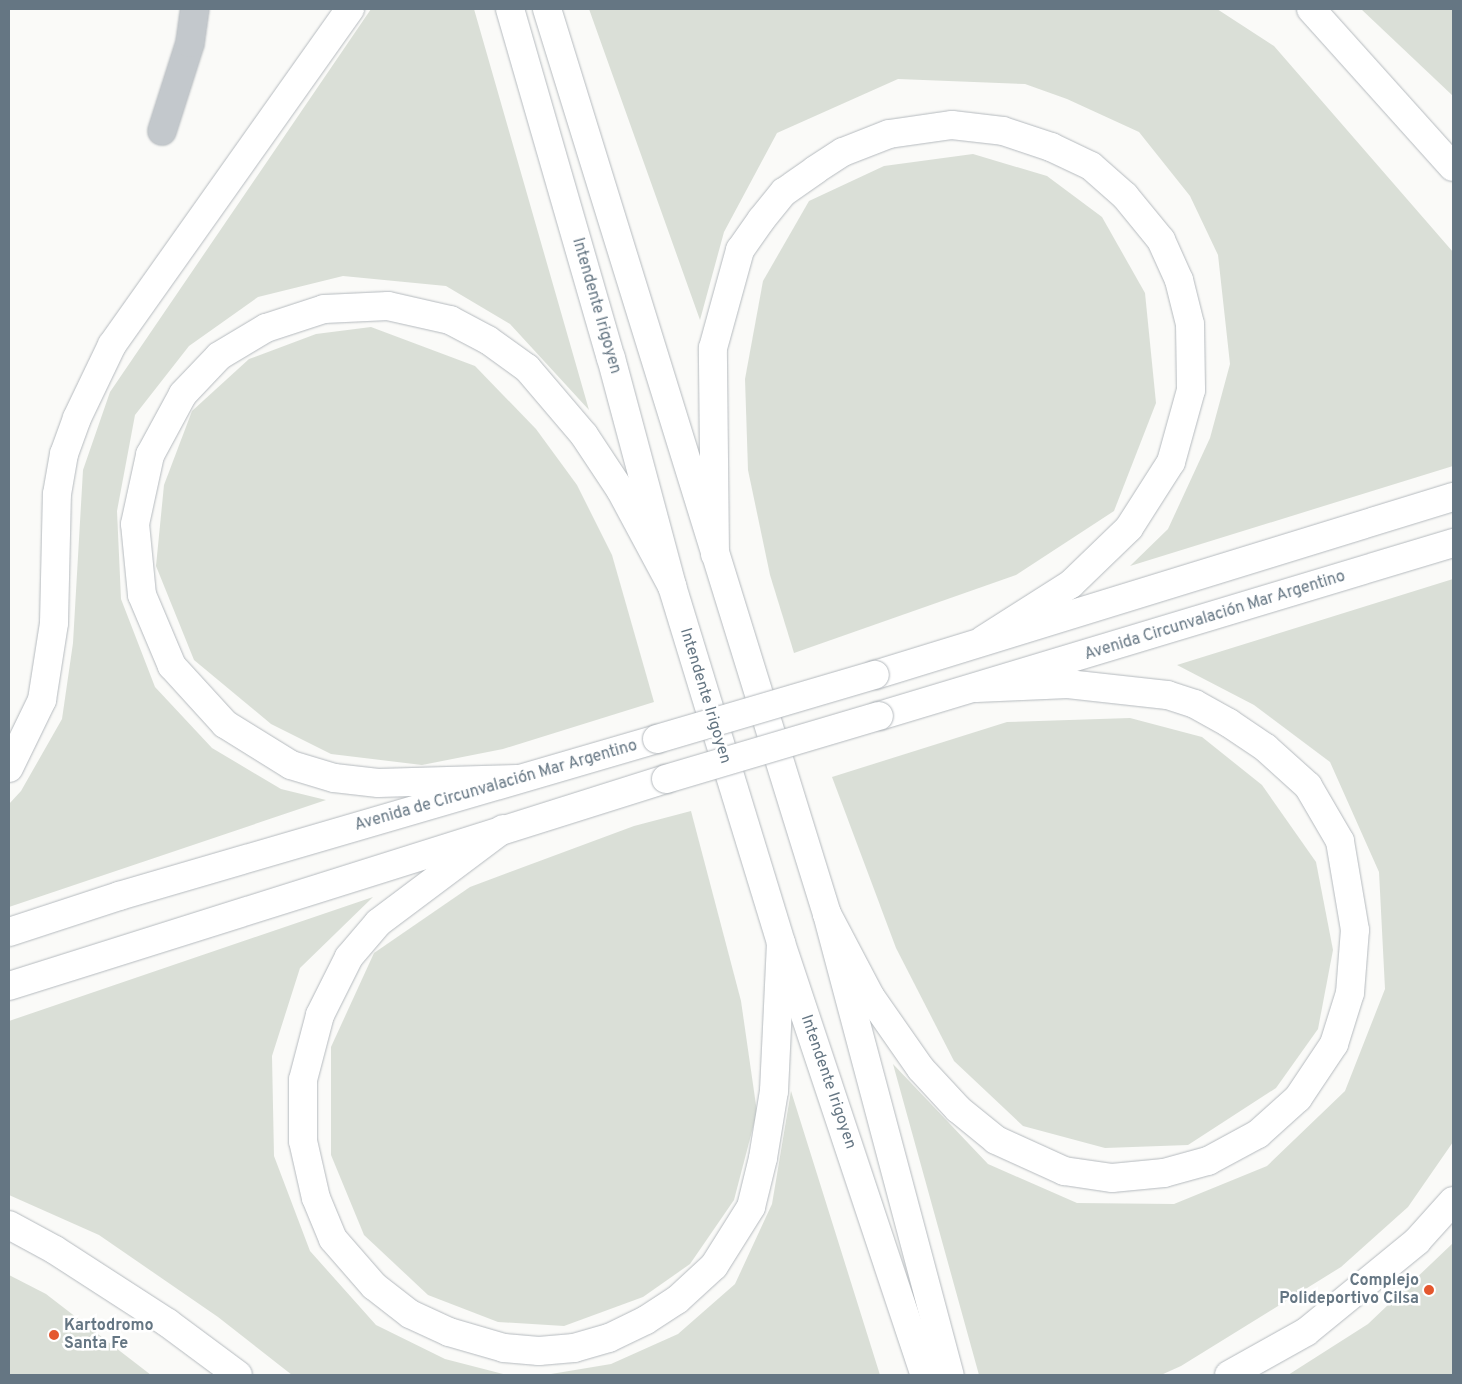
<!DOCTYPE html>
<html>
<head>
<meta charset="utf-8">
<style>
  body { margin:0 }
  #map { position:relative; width:1462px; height:1384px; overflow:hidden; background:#fafaf8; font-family:Overpass,sans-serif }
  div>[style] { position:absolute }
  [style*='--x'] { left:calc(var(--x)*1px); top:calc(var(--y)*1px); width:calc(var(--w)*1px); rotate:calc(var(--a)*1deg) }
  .green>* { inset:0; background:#dadfd7 }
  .roads { filter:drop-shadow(0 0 1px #b5babe) drop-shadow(0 0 1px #b5babe) }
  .street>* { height:28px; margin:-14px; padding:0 14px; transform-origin:14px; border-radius:14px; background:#c3c8cc }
  .primary>* { height:28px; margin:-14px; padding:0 14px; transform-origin:14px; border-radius:14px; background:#fff }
  .highway>* { height:28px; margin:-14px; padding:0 14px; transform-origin:14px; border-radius:14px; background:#fff }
  .bridges { filter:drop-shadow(0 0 1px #b4b9bd) drop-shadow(0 0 1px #b4b9bd) }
  .highway-bridge>* { height:28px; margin:-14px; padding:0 14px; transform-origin:14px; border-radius:14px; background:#fff }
  .dots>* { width:14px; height:14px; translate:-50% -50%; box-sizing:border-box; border:2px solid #fff; border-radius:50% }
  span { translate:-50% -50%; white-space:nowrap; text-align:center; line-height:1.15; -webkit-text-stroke:5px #fff; paint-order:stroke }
  .street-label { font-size:16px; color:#657683 }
  .poi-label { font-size:16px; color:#657683; font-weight:700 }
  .right { translate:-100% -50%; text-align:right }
  .left { translate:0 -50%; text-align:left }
  .frame { position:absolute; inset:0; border:10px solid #657683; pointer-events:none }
</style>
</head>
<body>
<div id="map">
  <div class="green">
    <div style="clip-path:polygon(371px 9px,474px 9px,589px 410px,510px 324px,446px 286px,343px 276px,258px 297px,189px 346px,135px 415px,117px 511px,121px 599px,155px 687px,212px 748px,281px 789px,326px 800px,9px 907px,9px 804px,21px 791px,62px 719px,73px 643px,83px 470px,110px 392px)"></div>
    <div style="clip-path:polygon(589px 9px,1217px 9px,1274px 46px,1453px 252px,1453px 466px,1130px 566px,1168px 529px,1210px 438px,1230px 364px,1218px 255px,1190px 196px,1139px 132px,1067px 99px,1025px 84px,898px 79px,777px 133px,724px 232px,700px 320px)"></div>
    <div style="clip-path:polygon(1361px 9px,1453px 9px,1453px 96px)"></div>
    <div style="clip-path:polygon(973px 154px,1047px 176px,1102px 217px,1145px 293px,1156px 403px,1114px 511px,1016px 575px,794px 653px,770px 575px,748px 470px,745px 379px,763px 281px,809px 201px,884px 166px)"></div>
    <div style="clip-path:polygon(371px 327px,475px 366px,536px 429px,577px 485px,612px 555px,654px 702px,503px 749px,422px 765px,331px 754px,271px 724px,194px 660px,156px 566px,164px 485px,192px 411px,249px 359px,316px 334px)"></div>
    <div style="clip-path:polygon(1453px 579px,1453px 1142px,1408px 1207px,1341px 1267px,1181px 1366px,1161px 1375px,979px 1375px,893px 1064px,988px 1164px,1077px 1203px,1174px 1204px,1267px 1166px,1345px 1091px,1385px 989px,1379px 872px,1330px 762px,1254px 705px,1177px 665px)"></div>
    <div style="clip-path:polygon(1130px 718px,1202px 737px,1262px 785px,1316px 862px,1333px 950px,1318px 1029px,1276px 1088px,1188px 1145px,1105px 1148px,1023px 1126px,954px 1061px,896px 948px,832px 777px,1007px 722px)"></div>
    <div style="clip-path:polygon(691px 811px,741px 1001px,757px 1112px,734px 1200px,690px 1264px,643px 1297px,564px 1326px,498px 1322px,428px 1295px,364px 1235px,331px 1155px,331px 1047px,374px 953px,470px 887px,634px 826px)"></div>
    <div style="clip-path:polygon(373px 897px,300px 968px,272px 1056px,274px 1156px,310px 1251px,376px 1325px,445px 1359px,507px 1375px,292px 1375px,218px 1317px,99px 1235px,9px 1195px,9px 1021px)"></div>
    <div style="clip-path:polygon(791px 1091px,880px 1375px,545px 1375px,611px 1364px,678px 1334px,735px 1284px,772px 1204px)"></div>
    <div style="clip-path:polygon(1453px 1243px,1453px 1375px,1288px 1375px,1368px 1324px)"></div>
    <div style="clip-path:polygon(9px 1275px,46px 1294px,151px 1375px,9px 1375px)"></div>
  </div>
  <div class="roads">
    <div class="street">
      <div style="--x:162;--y:131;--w:92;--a:-72.3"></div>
      <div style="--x:190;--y:43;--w:34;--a:-82"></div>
    </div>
    <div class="primary">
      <div style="--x:510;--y:9;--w:363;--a:73.9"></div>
      <div style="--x:611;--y:358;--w:236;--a:75"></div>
      <div style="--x:672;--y:586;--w:373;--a:73"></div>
      <div style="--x:781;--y:943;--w:455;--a:71.6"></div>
      <div style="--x:547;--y:9;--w:947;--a:72.81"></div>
      <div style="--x:827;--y:914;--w:477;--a:75.1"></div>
    </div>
    <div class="highway">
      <div style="--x:1311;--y:9;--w:212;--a:48.1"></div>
      <div style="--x:715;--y:554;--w:206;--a:-90.6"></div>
      <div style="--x:713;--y:348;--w:102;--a:-74.6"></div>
      <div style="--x:740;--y:250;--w:37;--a:-55"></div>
      <div style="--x:761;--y:220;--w:36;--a:-51"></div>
      <div style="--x:784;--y:192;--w:38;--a:-35"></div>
      <div style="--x:815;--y:170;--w:33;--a:-33"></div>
      <div style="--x:843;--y:152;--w:49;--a:-21.4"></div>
      <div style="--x:889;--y:134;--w:64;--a:-8.1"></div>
      <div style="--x:952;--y:125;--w:51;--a:6.7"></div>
      <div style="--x:1003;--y:131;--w:51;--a:18.4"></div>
      <div style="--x:1051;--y:147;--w:44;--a:25.4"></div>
      <div style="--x:1091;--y:166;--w:45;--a:41.4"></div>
      <div style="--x:1125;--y:196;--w:57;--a:50.7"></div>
      <div style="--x:1161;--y:240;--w:44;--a:65.8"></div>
      <div style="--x:1179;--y:280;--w:45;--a:76"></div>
      <div style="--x:1190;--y:324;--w:66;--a:89.1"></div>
      <div style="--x:1191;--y:390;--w:75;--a:105.5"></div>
      <div style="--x:1171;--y:462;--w:78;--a:122.5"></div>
      <div style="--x:1129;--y:528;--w:81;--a:136"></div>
      <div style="--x:1071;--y:584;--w:104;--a:147.5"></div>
      <div style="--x:875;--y:675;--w:605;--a:-17.12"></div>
      <div style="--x:879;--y:716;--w:600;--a:-16.77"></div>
      <div style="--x:9;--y:768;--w:76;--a:-64.1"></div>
      <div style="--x:42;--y:700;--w:78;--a:-81.1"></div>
      <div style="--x:54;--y:623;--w:129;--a:-88.7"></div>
      <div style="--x:57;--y:494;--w:41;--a:-80.1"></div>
      <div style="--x:64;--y:454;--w:38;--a:-70"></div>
      <div style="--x:77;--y:418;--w:81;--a:-64.4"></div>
      <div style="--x:112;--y:345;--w:412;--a:-54.7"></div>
      <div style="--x:517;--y:779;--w:139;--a:178.4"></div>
      <div style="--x:378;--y:783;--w:44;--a:-173.5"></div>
      <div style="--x:334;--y:778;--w:45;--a:-163.2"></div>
      <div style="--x:291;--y:765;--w:78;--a:-148.2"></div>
      <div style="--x:225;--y:724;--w:79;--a:-132.4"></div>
      <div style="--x:172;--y:666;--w:77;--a:-112.9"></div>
      <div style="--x:142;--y:595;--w:71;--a:-95.6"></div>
      <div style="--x:135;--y:524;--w:71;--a:-77.7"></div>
      <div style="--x:150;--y:455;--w:69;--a:-61.6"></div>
      <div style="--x:183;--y:394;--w:52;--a:-46.5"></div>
      <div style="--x:219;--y:356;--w:55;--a:-30.8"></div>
      <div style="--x:266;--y:328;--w:61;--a:-18.1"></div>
      <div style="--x:324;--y:309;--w:64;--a:-2.7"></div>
      <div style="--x:388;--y:306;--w:64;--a:12.7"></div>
      <div style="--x:450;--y:320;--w:43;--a:27.8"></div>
      <div style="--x:488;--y:340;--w:48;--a:35.7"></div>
      <div style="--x:527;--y:368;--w:88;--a:49.6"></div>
      <div style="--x:584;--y:435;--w:67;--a:56.5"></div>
      <div style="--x:621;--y:491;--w:108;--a:61.8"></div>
      <div style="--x:503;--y:829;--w:156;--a:143.1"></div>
      <div style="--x:378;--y:923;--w:45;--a:130.5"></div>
      <div style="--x:349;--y:957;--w:65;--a:116.6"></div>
      <div style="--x:320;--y:1015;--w:67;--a:104.7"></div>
      <div style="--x:303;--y:1080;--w:61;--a:90"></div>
      <div style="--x:303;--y:1141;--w:58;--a:77.2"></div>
      <div style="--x:316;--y:1198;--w:44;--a:67.5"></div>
      <div style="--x:333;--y:1239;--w:62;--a:48.9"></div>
      <div style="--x:374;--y:1286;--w:46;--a:37.9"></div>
      <div style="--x:410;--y:1314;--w:43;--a:24.8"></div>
      <div style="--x:449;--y:1332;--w:57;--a:16.2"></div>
      <div style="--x:504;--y:1348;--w:35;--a:5"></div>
      <div style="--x:539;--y:1351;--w:35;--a:-5"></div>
      <div style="--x:574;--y:1348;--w:36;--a:-16"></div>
      <div style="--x:609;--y:1338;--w:41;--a:-25.9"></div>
      <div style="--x:646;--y:1320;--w:37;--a:-33"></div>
      <div style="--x:677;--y:1300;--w:50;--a:-42.6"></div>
      <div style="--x:714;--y:1266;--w:70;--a:-57.9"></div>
      <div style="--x:751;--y:1207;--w:50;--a:-76.2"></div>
      <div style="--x:763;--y:1158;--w:68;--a:-80.7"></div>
      <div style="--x:774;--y:1091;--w:148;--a:-87.3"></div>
      <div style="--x:827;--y:914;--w:93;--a:62.3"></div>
      <div style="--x:870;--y:996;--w:89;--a:55.1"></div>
      <div style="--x:921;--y:1069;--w:54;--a:47.2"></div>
      <div style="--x:958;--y:1109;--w:49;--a:39.2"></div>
      <div style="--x:996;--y:1140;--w:75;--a:24.5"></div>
      <div style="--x:1064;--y:1171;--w:49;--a:8.3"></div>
      <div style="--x:1112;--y:1178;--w:52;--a:-5.5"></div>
      <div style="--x:1164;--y:1173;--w:46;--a:-15.3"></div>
      <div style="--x:1208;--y:1161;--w:57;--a:-28.4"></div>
      <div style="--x:1258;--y:1134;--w:54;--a:-42"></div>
      <div style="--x:1298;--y:1098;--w:65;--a:-56.3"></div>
      <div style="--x:1334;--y:1044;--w:53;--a:-72.6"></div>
      <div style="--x:1350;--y:993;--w:63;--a:-85.5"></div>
      <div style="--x:1355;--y:930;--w:90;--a:-99.6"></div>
      <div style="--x:1340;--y:841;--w:64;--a:-120.2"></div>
      <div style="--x:1308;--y:786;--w:57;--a:-137.9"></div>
      <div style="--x:1266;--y:748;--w:45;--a:-146"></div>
      <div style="--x:1229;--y:723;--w:39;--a:-151"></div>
      <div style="--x:1195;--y:704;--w:29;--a:-162"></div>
      <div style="--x:1167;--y:695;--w:100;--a:-173.7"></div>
      <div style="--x:1068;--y:684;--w:92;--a:177.5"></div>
      <div style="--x:9;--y:932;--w:116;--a:-18.1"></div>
      <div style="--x:119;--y:896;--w:560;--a:-16.27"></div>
      <div style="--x:9;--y:986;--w:689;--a:-17.49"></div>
      <div style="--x:9;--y:1225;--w:52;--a:28.5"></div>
      <div style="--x:55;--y:1250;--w:135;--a:32.9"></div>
      <div style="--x:168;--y:1323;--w:87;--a:36.6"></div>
      <div style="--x:1229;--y:1375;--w:88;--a:-29.2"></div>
      <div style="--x:1306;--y:1332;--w:144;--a:-39.3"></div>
      <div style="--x:1417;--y:1241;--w:54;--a:-48"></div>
    </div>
  </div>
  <div class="bridges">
    <div class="highway-bridge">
      <div style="--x:657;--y:739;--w:227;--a:-16.4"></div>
      <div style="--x:666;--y:779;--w:222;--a:-16.5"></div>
    </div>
  </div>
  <div class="dots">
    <div style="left:1429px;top:1290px;background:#e4572e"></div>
    <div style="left:54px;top:1335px;background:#e4572e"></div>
  </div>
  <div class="street-label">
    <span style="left:596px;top:306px;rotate:74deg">Intendente Irigoyen</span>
    <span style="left:1215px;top:616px;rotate:-17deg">Avenida Circunvalación Mar Argentino</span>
    <span style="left:705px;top:696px;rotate:73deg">Intendente Irigoyen</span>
    <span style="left:496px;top:786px;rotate:-16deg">Avenida de Circunvalación Mar Argentino</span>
    <span style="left:828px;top:1082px;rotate:71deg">Intendente Irigoyen</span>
  </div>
  <div class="poi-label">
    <span class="right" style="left:1419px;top:1290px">Complejo<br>Polideportivo Cilsa</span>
    <span class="left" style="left:64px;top:1335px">Kartodromo<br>Santa Fe</span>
  </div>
  <div class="frame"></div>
</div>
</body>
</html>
